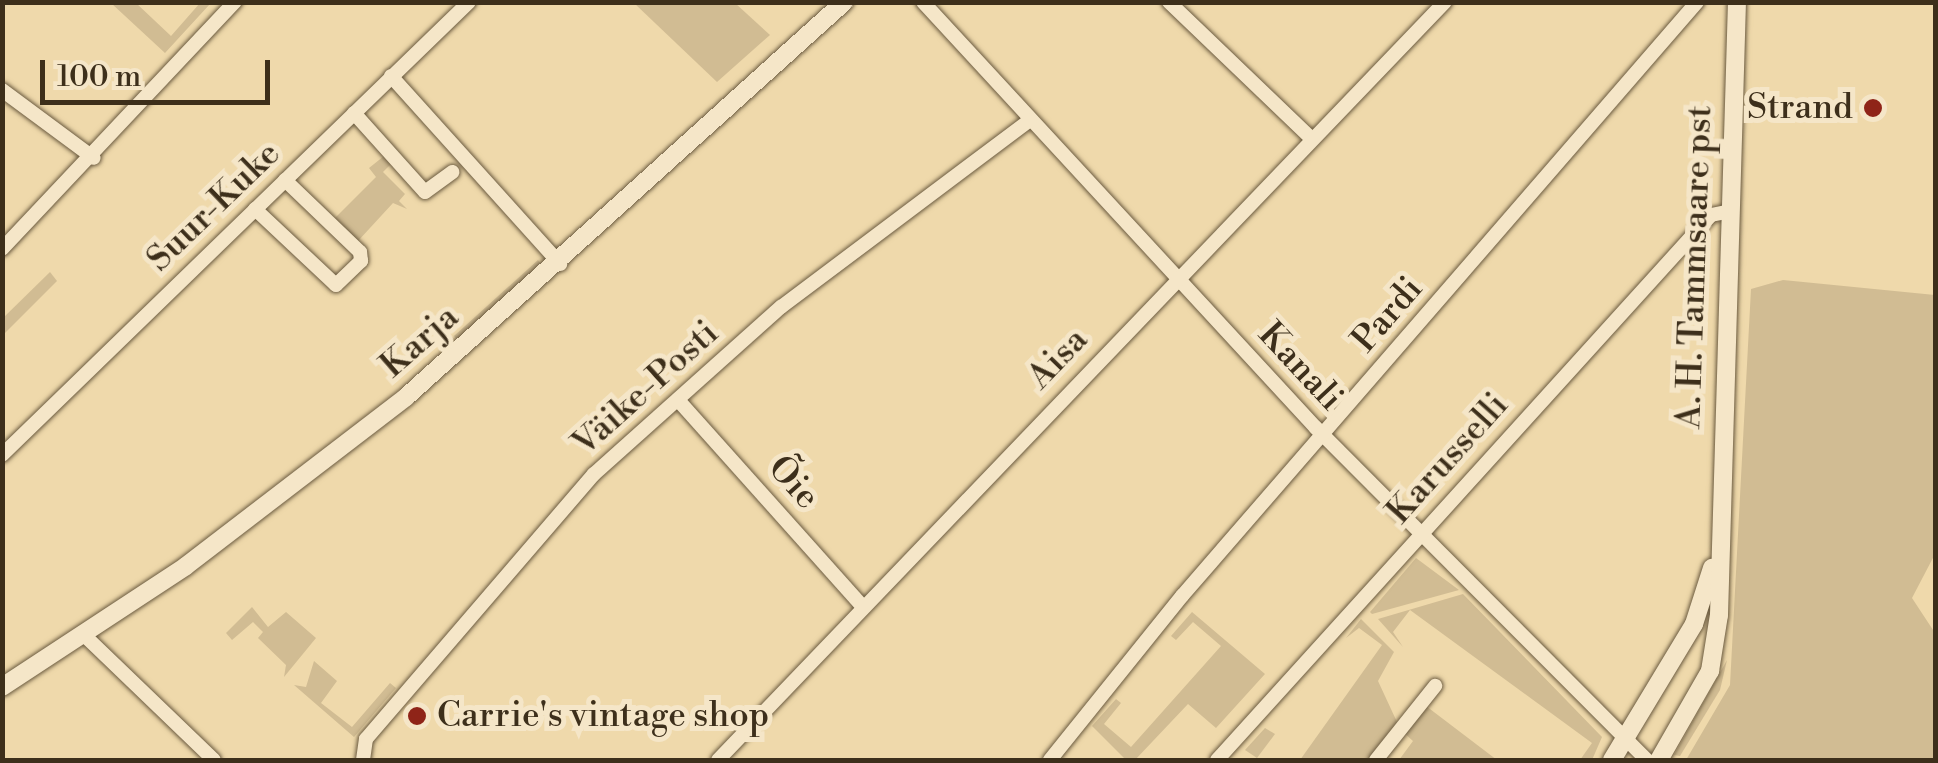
<!DOCTYPE html>
<html>
<head>
<meta charset="utf-8">
<style>
  body { margin:0 }
  #map { position:relative; width:1938px; height:763px; overflow:hidden; background:#efd9ab; font-family:"Libre Bodoni",serif }
  div>[style] { position:absolute }
  [style*='--x'] { left:calc(var(--x)*1px); top:calc(var(--y)*1px); width:calc(var(--w)*1px); rotate:calc(var(--a)*1deg) }
  .green>* { inset:0; background:#d1bc93 }
  .roads { filter:drop-shadow(0 0 2px #6a5a3f) drop-shadow(0 0 2px #6a5a3f) }
  .minor>* { height:14px; margin:-7px; padding:0 7px; transform-origin:7px; border-radius:7px; background:#f5e6c8 }
  .tertiary>* { height:18px; margin:-9px; padding:0 9px; transform-origin:9px; border-radius:9px; background:#f5e6c8 }
  .dots>* { width:28px; height:28px; translate:-50% -50%; box-sizing:border-box; border:5px solid #f5e6c8; border-radius:50% }
  span { translate:-50% -50%; white-space:nowrap; text-align:center; line-height:1.15; -webkit-text-stroke:10px #f5e6c8; paint-order:stroke }
  .poi-label { font-size:35px; color:#3d2f1b }
  .right { translate:-100% -50%; text-align:right }
  .left { translate:0 -50%; text-align:left }
  .street-label { font-size:35px; color:#3d2f1b }
  .frame { position:absolute; inset:0; border:5px solid #3d2f1b; pointer-events:none }
  .scale { position:absolute; left:40px; top:60px; width:230px; height:45px; box-sizing:border-box; border:5px solid #3d2f1b; border-top:0; padding-left:12px; font-size:30px; line-height:35px; white-space:nowrap; color:#3d2f1b; -webkit-text-stroke:8px #f5e6c8; paint-order:stroke }
</style>
</head>
<body>
<div id="map">
  <div class="green">
    <div style="clip-path:polygon(111px 3px,136px 3px,171px 36px,200px 3px,210px 4px,165px 53px)"></div>
    <div style="clip-path:polygon(634px 3px,735px 3px,770px 35px,717px 82px)"></div>
    <div style="clip-path:polygon(384px 156px,391px 164px,383px 172px,405px 194px,399px 201px,407px 209px,393px 203px,358px 241px,335px 218px,376px 177px,369px 168px)"></div>
    <div style="clip-path:polygon(538px 260px,541px 264px,458px 341px,454px 336px)"></div>
    <div style="clip-path:polygon(50px 272px,57px 281px,3px 335px,3px 318px)"></div>
    <div style="clip-path:polygon(1783px 280px,1935px 295px,1935px 554px,1912px 598px,1935px 633px,1935px 760px,1686px 760px,1730px 685px,1751px 289px)"></div>
    <div style="clip-path:polygon(1416px 558px,1459px 590px,1372px 614px,1370px 612px)"></div>
    <div style="clip-path:polygon(1463px 594px,1602px 737px,1592px 760px,1580px 760px,1592px 743px,1410px 610px,1393px 632px,1403px 647px,1378px 619px)"></div>
    <div style="clip-path:polygon(252px 607px,268px 627px,286px 612px,316px 638px,284px 677px,286px 665px,258px 638px,263px 632px,253px 622px,232px 640px,226px 633px)"></div>
    <div style="clip-path:polygon(1192px 612px,1265px 674px,1216px 728px,1188px 704px,1135px 760px,1126px 760px,1092px 726px,1116px 699px,1121px 703px,1104px 724px,1131px 747px,1221px 646px,1193px 622px,1176px 640px,1171px 636px)"></div>
    <div style="clip-path:polygon(1361px 619px,1394px 652px,1378px 681px,1397px 722px,1370px 760px,1300px 760px,1382px 645px,1359px 628px,1346px 638px)"></div>
    <div style="clip-path:polygon(1727px 660px,1720px 690px,1680px 756px,1674px 755px)"></div>
    <div style="clip-path:polygon(314px 661px,337px 681px,321px 703px,352px 727px,390px 683px,396px 688px,354px 737px,294px 685px,306px 687px)"></div>
    <div style="clip-path:polygon(1426px 706px,1497px 760px,1399px 760px,1413px 741px,1403px 732px)"></div>
    <div style="clip-path:polygon(1265px 728px,1275px 734px,1257px 758px,1245px 750px)"></div>
  </div>
  <div class="roads">
    <div class="minor">
      <div style="--x:923;--y:2;--w:580;--a:47.31"></div>
      <div style="--x:1316;--y:428;--w:469;--a:45.1"></div>
      <div style="--x:1169;--y:2;--w:198;--a:43.8"></div>
      <div style="--x:391;--y:76;--w:253;--a:48"></div>
      <div style="--x:2;--y:90;--w:114;--a:36.5"></div>
      <div style="--x:354;--y:113;--w:106;--a:48.1"></div>
      <div style="--x:425;--y:192;--w:34;--a:-36"></div>
      <div style="--x:255;--y:209;--w:111;--a:43.2"></div>
      <div style="--x:336;--y:285;--w:35;--a:-44"></div>
      <div style="--x:361;--y:261;--w:9;--a:-96"></div>
      <div style="--x:360;--y:252;--w:104;--a:-136.2"></div>
      <div style="--x:2;--y:249;--w:340;--a:-46.7"></div>
      <div style="--x:678;--y:400;--w:276;--a:48.2"></div>
      <div style="--x:2;--y:455;--w:651;--a:-44.13"></div>
      <div style="--x:84;--y:635;--w:180;--a:43.9"></div>
      <div style="--x:363;--y:760;--w:21;--a:-82"></div>
      <div style="--x:366;--y:739;--w:350;--a:-49.3"></div>
      <div style="--x:594;--y:474;--w:251;--a:-41.8"></div>
      <div style="--x:781;--y:307;--w:311;--a:-36.9"></div>
      <div style="--x:718;--y:760;--w:1050;--a:-46.2"></div>
      <div style="--x:1050;--y:760;--w:211;--a:-51.2"></div>
      <div style="--x:1182;--y:596;--w:786;--a:-49.07"></div>
      <div style="--x:1217;--y:760;--w:736;--a:-47.81"></div>
      <div style="--x:1711;--y:215;--w:20;--a:-11"></div>
      <div style="--x:1376;--y:760;--w:95;--a:-51.4"></div>
    </div>
    <div class="tertiary">
      <div style="--x:2;--y:687;--w:220;--a:-33.3"></div>
      <div style="--x:186;--y:566;--w:277;--a:-37.5"></div>
      <div style="--x:406;--y:397;--w:590;--a:-42.04"></div>
      <div style="--x:1612;--y:760;--w:159;--a:-58.9"></div>
      <div style="--x:1694;--y:624;--w:59;--a:-72.2"></div>
      <div style="--x:1659;--y:760;--w:103;--a:-60.2"></div>
      <div style="--x:1710;--y:671;--w:57;--a:-80.9"></div>
      <div style="--x:1719;--y:615;--w:613;--a:-88.32"></div>
    </div>
  </div>
  <div class="dots">
    <div style="left:1873px;top:108px;background:#8f2418"></div>
    <div style="left:417px;top:716px;background:#8f2418"></div>
  </div>
  <div class="poi-label">
    <span class="right" style="left:1853px;top:108px">Strand</span>
    <span class="left" style="left:437px;top:716px">Carrie's vintage shop</span>
  </div>
  <div class="street-label">
    <span style="left:214px;top:207px;rotate:-44deg">Suur-Kuke</span>
    <span style="left:1695px;top:267px;rotate:-88deg">A. H. Tammsaare pst</span>
    <span style="left:1388px;top:315px;rotate:-49deg">Pardi</span>
    <span style="left:420px;top:342px;rotate:-41deg">Karja</span>
    <span style="left:1058px;top:359px;rotate:-46deg">Aisa</span>
    <span style="left:1300px;top:367px;rotate:47deg">Kanali</span>
    <span style="left:646px;top:389px;rotate:-42deg">Väike-Posti</span>
    <span style="left:1448px;top:459px;rotate:-48deg">Karusselli</span>
    <span style="left:793px;top:483px;rotate:48deg">Õie</span>
  </div>
  <div class="frame"></div>
  <div class="scale">100 m</div>
</div>
</body>
</html>
